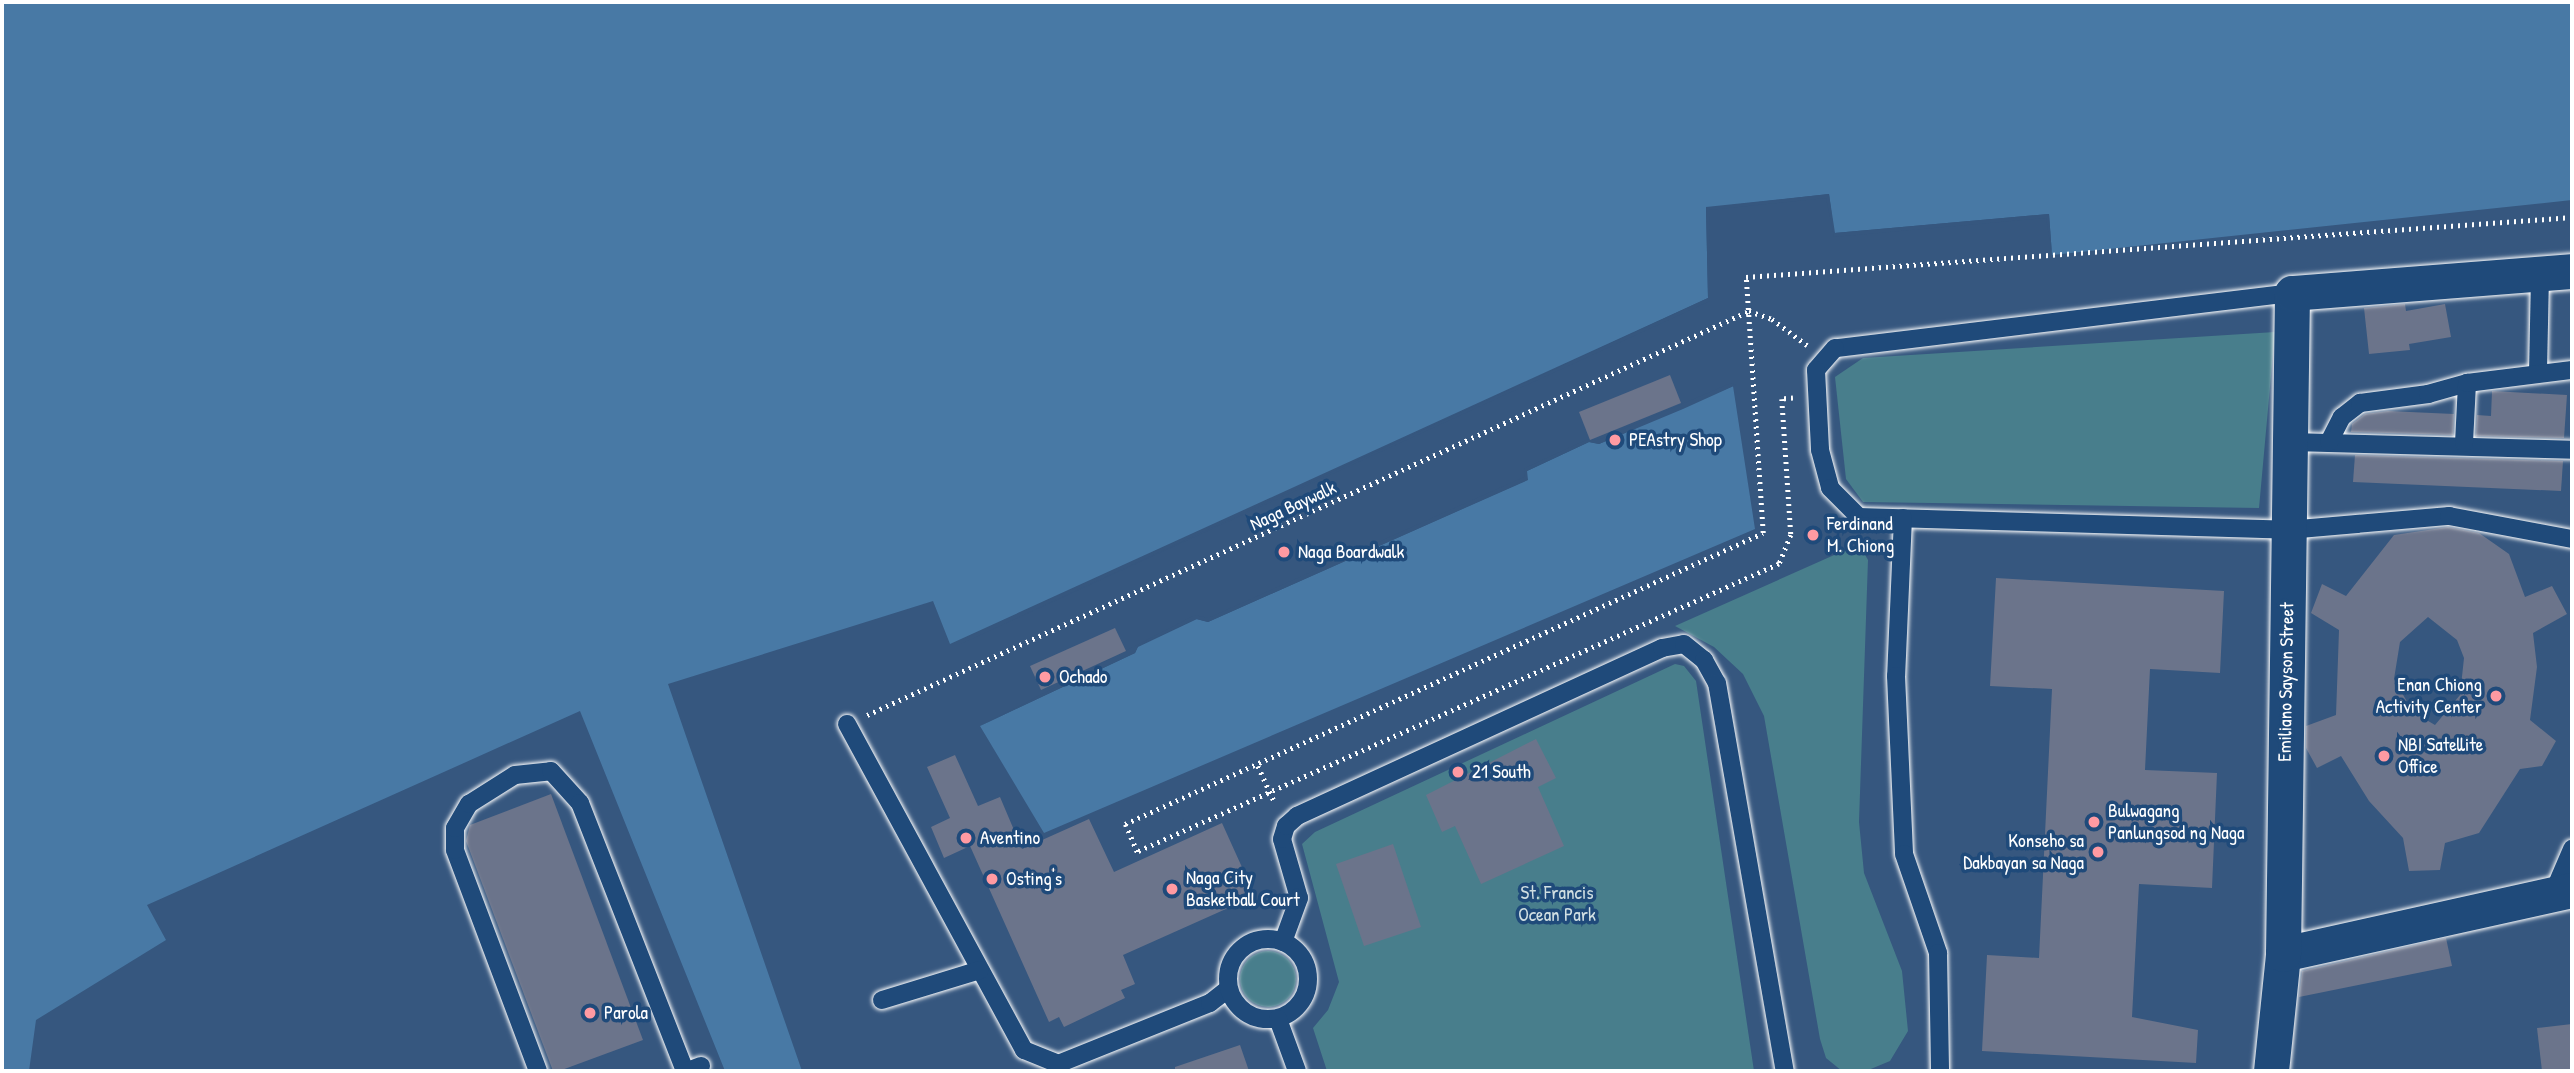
<!DOCTYPE html>
<html>
<head>
<meta charset="utf-8">
<style>
  body { margin:0 }
  #map { position:relative; width:2574px; height:1073px; overflow:hidden; background:#36577f; font-family:"Patrick Hand",sans-serif }
  div>[style] { position:absolute }
  [style*='--x'] { left:calc(var(--x)*1px); top:calc(var(--y)*1px); width:calc(var(--w)*1px); rotate:calc(var(--a)*1deg) }
  .green>* { inset:0; background:#487e8c }
  .round { border-radius:50% }
  .water>* { inset:0; background:#4879a5 }
  .pier>* { inset:0; background:#36577f }
  .building>* { inset:0; background:#6b748b }
  .path>* { height:4.5px; margin-top:-2.25px; transform-origin:0; background:repeating-linear-gradient(90deg,#fff 0 2px,transparent 0 7px) }
  .roads { filter:drop-shadow(0 0 2px #fff) drop-shadow(0 0 2px #fff) }
  .service>* { height:18px; margin:-9px; padding:0 9px; transform-origin:9px; border-radius:9px; background:#1f4a7a }
  .service>.ring { margin:-9px; padding:0; box-sizing:content-box; background:none; border:18px solid #1f4a7a; border-radius:50% }
  .minor>* { height:35px; margin:-17.5px; padding:0 17.5px; transform-origin:17.5px; border-radius:17.5px; background:#1f4a7a }
  .dots>* { width:19px; height:19px; translate:-50% -50%; box-sizing:border-box; border:4px solid #1f4a7a; border-radius:50% }
  span { translate:-50% -50%; white-space:nowrap; text-align:center; line-height:1.15; -webkit-text-stroke:7px #1f4a7a; paint-order:stroke }
  .poi-label { font-size:19px; color:#fff }
  .left { translate:0 -50%; text-align:left }
  .right { translate:-100% -50%; text-align:right }
  .street-label { font-size:19px; color:#fff }
  .park-label { font-size:19px; color:#d1dfe2 }
  .frame { position:absolute; inset:0; border:4px solid #fff; pointer-events:none }
</style>
</head>
<body>
<div id="map">
  <div class="green">
    <div style="clip-path:polygon(2275px 332px,2259px 508px,1863px 502px,1846px 479px,1835px 377px,1863px 358px)"></div>
    <div style="clip-path:polygon(1859px 544px,1868px 560px,1859px 822px,1864px 873px,1902px 971px,1908px 1031px,1890px 1061px,1866px 1071px,1842px 1071px,1826px 1058px,1820px 1039px,1764px 716px,1743px 674px,1714px 647px,1675px 626px)"></div>
    <div style="clip-path:polygon(1675px 664px,1684px 666px,1696px 681px,1754px 1071px,1327px 1071px,1313px 1028px,1328px 1010px,1339px 982px,1302px 844px,1315px 832px)"></div>
    <div class="round" style="left:1240px;top:951px;width:56px;height:56px"></div>
  </div>
  <div class="water">
    <div style="clip-path:polygon(2px 2px,2572px 2px,2572px 200px,2052px 255px,2049px 214px,1834px 233px,1829px 194px,1706px 208px,1708px 298px,950px 644px,933px 601px,668px 684px,802px 1071px,725px 1071px,580px 711px,147px 905px,166px 940px,36px 1020px,29px 1071px,2px 1071px)"></div>
    <div style="clip-path:polygon(1733px 386px,1755px 529px,1044px 833px,980px 726px,1135px 653px,1138px 647px,1197px 619px,1208px 622px,1527px 480px,1527px 471px,1589px 442px,1599px 444px)"></div>
  </div>
  <div class="pier">
    <div style="clip-path:polygon(1829px 194px,1835px 233px,2049px 214px,2052px 255px,2046px 218px,1834px 237px,1826px 198px,1709px 210px,1710px 301px,952px 648px,1708px 298px,1706px 207px)"></div>
    <div style="clip-path:polygon(1731px 383px,1736px 385px,1683px 409px,1599px 444px,1589px 442px,1527px 471px,1528px 480px,1208px 622px,1196px 619px,1138px 646px,1135px 653px,980px 726px,1195px 615px,1208px 618px,1524px 477px,1525px 468px,1588px 439px,1598px 440px)"></div>
  </div>
  <div class="building">
    <div style="clip-path:polygon(2405px 304px,2406px 311px,2445px 304px,2451px 337px,2409px 344px,2410px 350px,2369px 354px,2364px 308px)"></div>
    <div style="clip-path:polygon(1670px 375px,1681px 403px,1590px 440px,1579px 412px)"></div>
    <div style="clip-path:polygon(2492px 391px,2567px 395px,2564px 438px,2476px 436px,2477px 415px,2491px 416px)"></div>
    <div style="clip-path:polygon(2388px 411px,2454px 414px,2453px 435px,2351px 432px,2352px 424px,2365px 414px)"></div>
    <div style="clip-path:polygon(2355px 455px,2563px 461px,2561px 491px,2353px 482px)"></div>
    <div style="clip-path:polygon(evenodd,2448px 527px,2479px 533px,2509px 554px,2525px 597px,2552px 586px,2567px 614px,2533px 633px,2537px 667px,2530px 720px,2556px 741px,2542px 766px,2520px 769px,2479px 833px,2445px 843px,2440px 870px,2409px 871px,2403px 838px,2369px 801px,2341px 756px,2317px 768px,2306px 748px,2306px 726px,2336px 715px,2339px 630px,2311px 613px,2322px 584px,2346px 596px,2394px 535px,2448px 527px,2428px 617px,2457px 640px,2464px 658px,2460px 695px,2435px 725px,2413px 712px,2394px 679px,2400px 642px,2428px 617px)"></div>
    <div style="clip-path:polygon(1996px 578px,2224px 591px,2220px 673px,2150px 669px,2145px 770px,2217px 773px,2212px 888px,2139px 884px,2132px 1017px,2198px 1030px,2196px 1063px,1982px 1051px,1987px 955px,2039px 958px,2052px 689px,1990px 686px)"></div>
    <div style="clip-path:polygon(1115px 628px,1126px 651px,1041px 690px,1030px 666px)"></div>
    <div style="clip-path:polygon(1536px 739px,1556px 778px,1538px 787px,1564px 846px,1481px 884px,1455px 826px,1442px 832px,1426px 795px)"></div>
    <div style="clip-path:polygon(955px 755px,978px 806px,1000px 797px,1022px 849px,1089px 819px,1114px 872px,1222px 823px,1255px 896px,1123px 955px,1135px 984px,1121px 990px,1125px 998px,1064px 1027px,1059px 1017px,1049px 1022px,970px 846px,944px 858px,931px 827px,950px 818px,927px 767px)"></div>
    <div style="clip-path:polygon(551px 794px,643px 1040px,559px 1071px,553px 1071px,466px 841px,470px 825px)"></div>
    <div style="clip-path:polygon(1393px 844px,1421px 927px,1364px 946px,1336px 864px)"></div>
    <div style="clip-path:polygon(2446px 938px,2452px 966px,2299px 997px,2302px 971px)"></div>
    <div style="clip-path:polygon(2572px 1024px,2572px 1071px,2542px 1071px,2537px 1028px)"></div>
    <div style="clip-path:polygon(1240px 1045px,1249px 1071px,1175px 1071px,1175px 1067px)"></div>
  </div>
  <div class="path">
    <div style="--x:1793;--y:398;--w:11;--a:175"></div>
    <div style="--x:1782;--y:399;--w:136;--a:86.2"></div>
    <div style="--x:1791;--y:535;--w:31;--a:112"></div>
    <div style="--x:1779;--y:564;--w:704;--a:155.84"></div>
    <div style="--x:1137;--y:852;--w:30;--a:-113"></div>
    <div style="--x:1125;--y:824;--w:701;--a:-24.52"></div>
    <div style="--x:1763;--y:533;--w:257;--a:-93.8"></div>
    <div style="--x:1746;--y:277;--w:828;--a:-4.15"></div>
    <div style="--x:867;--y:715;--w:970;--a:-24.61"></div>
    <div style="--x:1749;--y:311;--w:24;--a:19"></div>
    <div style="--x:1772;--y:319;--w:44;--a:36.6"></div>
    <div style="--x:1258;--y:766;--w:41;--a:65.3"></div>
  </div>
  <div class="roads">
    <div class="service">
      <div style="--x:2292;--y:293;--w:460;--a:173.1"></div>
      <div style="--x:1835;--y:348;--w:29;--a:131"></div>
      <div style="--x:1816;--y:370;--w:80;--a:87.1"></div>
      <div style="--x:1820;--y:450;--w:39;--a:75"></div>
      <div style="--x:1830;--y:488;--w:41;--a:45"></div>
      <div style="--x:1859;--y:517;--w:429;--a:1.7"></div>
      <div style="--x:2288;--y:530;--w:162;--a:-5"></div>
      <div style="--x:2449;--y:516;--w:125;--a:10.6"></div>
      <div style="--x:2538;--y:372;--w:98;--a:-88.8"></div>
      <div style="--x:2292;--y:442;--w:280;--a:1.6"></div>
      <div style="--x:2329;--y:442;--w:28;--a:-63"></div>
      <div style="--x:2342;--y:417;--w:23;--a:-38"></div>
      <div style="--x:2360;--y:403;--w:69;--a:-7.5"></div>
      <div style="--x:2428;--y:394;--w:41;--a:-15.8"></div>
      <div style="--x:2464;--y:443;--w:60;--a:-87.1"></div>
      <div style="--x:2467;--y:383;--w:106;--a:-7.1"></div>
      <div style="--x:1903;--y:518;--w:158;--a:92.5"></div>
      <div style="--x:1896;--y:676;--w:178;--a:87.4"></div>
      <div style="--x:1904;--y:854;--w:105;--a:71"></div>
      <div style="--x:1938;--y:953;--w:118;--a:89"></div>
      <div style="--x:847;--y:724;--w:371;--a:61.5"></div>
      <div style="--x:1024;--y:1050;--w:37;--a:22"></div>
      <div style="--x:1058;--y:1064;--w:164;--a:-21.9"></div>
      <div style="--x:1210;--y:1003;--w:23;--a:-38"></div>
      <div style="--x:2554;--y:891;--w:46;--a:-66.8"></div>
      <div class="ring" style="left:1228px;top:939px;width:62px;height:62px"></div>
      <div style="--x:1283;--y:942;--w:47;--a:-70"></div>
      <div style="--x:1299;--y:898;--w:61;--a:-106.1"></div>
      <div style="--x:1282;--y:839;--w:14;--a:-73"></div>
      <div style="--x:1286;--y:826;--w:15;--a:-42"></div>
      <div style="--x:1297;--y:816;--w:402;--a:-24.7"></div>
      <div style="--x:1662;--y:648;--w:22;--a:-10"></div>
      <div style="--x:1684;--y:644;--w:26;--a:39"></div>
      <div style="--x:1704;--y:660;--w:26;--a:61"></div>
      <div style="--x:1717;--y:683;--w:394;--a:80.1"></div>
      <div style="--x:882;--y:1000;--w:102;--a:-17"></div>
      <div style="--x:1278;--y:1019;--w:55;--a:69.9"></div>
      <div style="--x:538;--y:1071;--w:236;--a:-110.6"></div>
      <div style="--x:455;--y:850;--w:22;--a:-90"></div>
      <div style="--x:455;--y:828;--w:28;--a:-60"></div>
      <div style="--x:469;--y:804;--w:54;--a:-32.2"></div>
      <div style="--x:515;--y:775;--w:36;--a:-6"></div>
      <div style="--x:551;--y:771;--w:43;--a:47.8"></div>
      <div style="--x:580;--y:803;--w:288;--a:68.6"></div>
      <div style="--x:688;--y:1071;--w:14;--a:-21"></div>
    </div>
    <div class="minor">
      <div style="--x:2283;--y:954;--w:296;--a:-12.5"></div>
      <div style="--x:2271;--y:1071;--w:118;--a:-84.1"></div>
      <div style="--x:2283;--y:954;--w:661;--a:-89.22"></div>
      <div style="--x:2292;--y:293;--w:281;--a:-4.5"></div>
    </div>
  </div>
  <div class="dots">
    <div style="left:1615px;top:440px;background:#ff9aa2"></div>
    <div style="left:1813px;top:535px;background:#ff9aa2"></div>
    <div style="left:1284px;top:552px;background:#ff9aa2"></div>
    <div style="left:1045px;top:677px;background:#ff9aa2"></div>
    <div style="left:2496px;top:696px;background:#ff9aa2"></div>
    <div style="left:2384px;top:756px;background:#ff9aa2"></div>
    <div style="left:1458px;top:772px;background:#ff9aa2"></div>
    <div style="left:2094px;top:822px;background:#ff9aa2"></div>
    <div style="left:966px;top:838px;background:#ff9aa2"></div>
    <div style="left:2098px;top:852px;background:#ff9aa2"></div>
    <div style="left:992px;top:879px;background:#ff9aa2"></div>
    <div style="left:1172px;top:889px;background:#ff9aa2"></div>
    <div style="left:590px;top:1013px;background:#ff9aa2"></div>
  </div>
  <div class="poi-label">
    <span class="left" style="left:1629px;top:440px">PEAstry Shop</span>
    <span class="left" style="left:1827px;top:535px">Ferdinand<br>M. Chiong</span>
    <span class="left" style="left:1298px;top:552px">Naga Boardwalk</span>
    <span class="left" style="left:1059px;top:677px">Ochado</span>
    <span class="right" style="left:2482px;top:696px">Enan Chiong<br>Activity Center</span>
    <span class="left" style="left:2398px;top:756px">NBI Satellite<br>Office</span>
    <span class="left" style="left:1472px;top:772px">21 South</span>
    <span class="left" style="left:2108px;top:822px">Bulwagang<br>Panlungsod ng Naga</span>
    <span class="left" style="left:980px;top:838px">Aventino</span>
    <span class="right" style="left:2084px;top:852px">Konseho sa<br>Dakbayan sa Naga</span>
    <span class="left" style="left:1186px;top:889px">Naga City<br>Basketball Court</span>
    <span class="left" style="left:1006px;top:879px">Osting's</span>
    <span class="left" style="left:604px;top:1013px">Parola</span>
  </div>
  <div class="street-label">
    <span style="left:1293px;top:506px;rotate:-25deg">Naga Baywalk</span>
    <span style="left:2286px;top:682px;rotate:-89deg">Emiliano Sayson Street</span>
  </div>
  <div class="park-label">
    <span style="left:1557px;top:904px">St. Francis<br>Ocean Park</span>
  </div>
  <div class="frame"></div>
</div>
</body>
</html>
